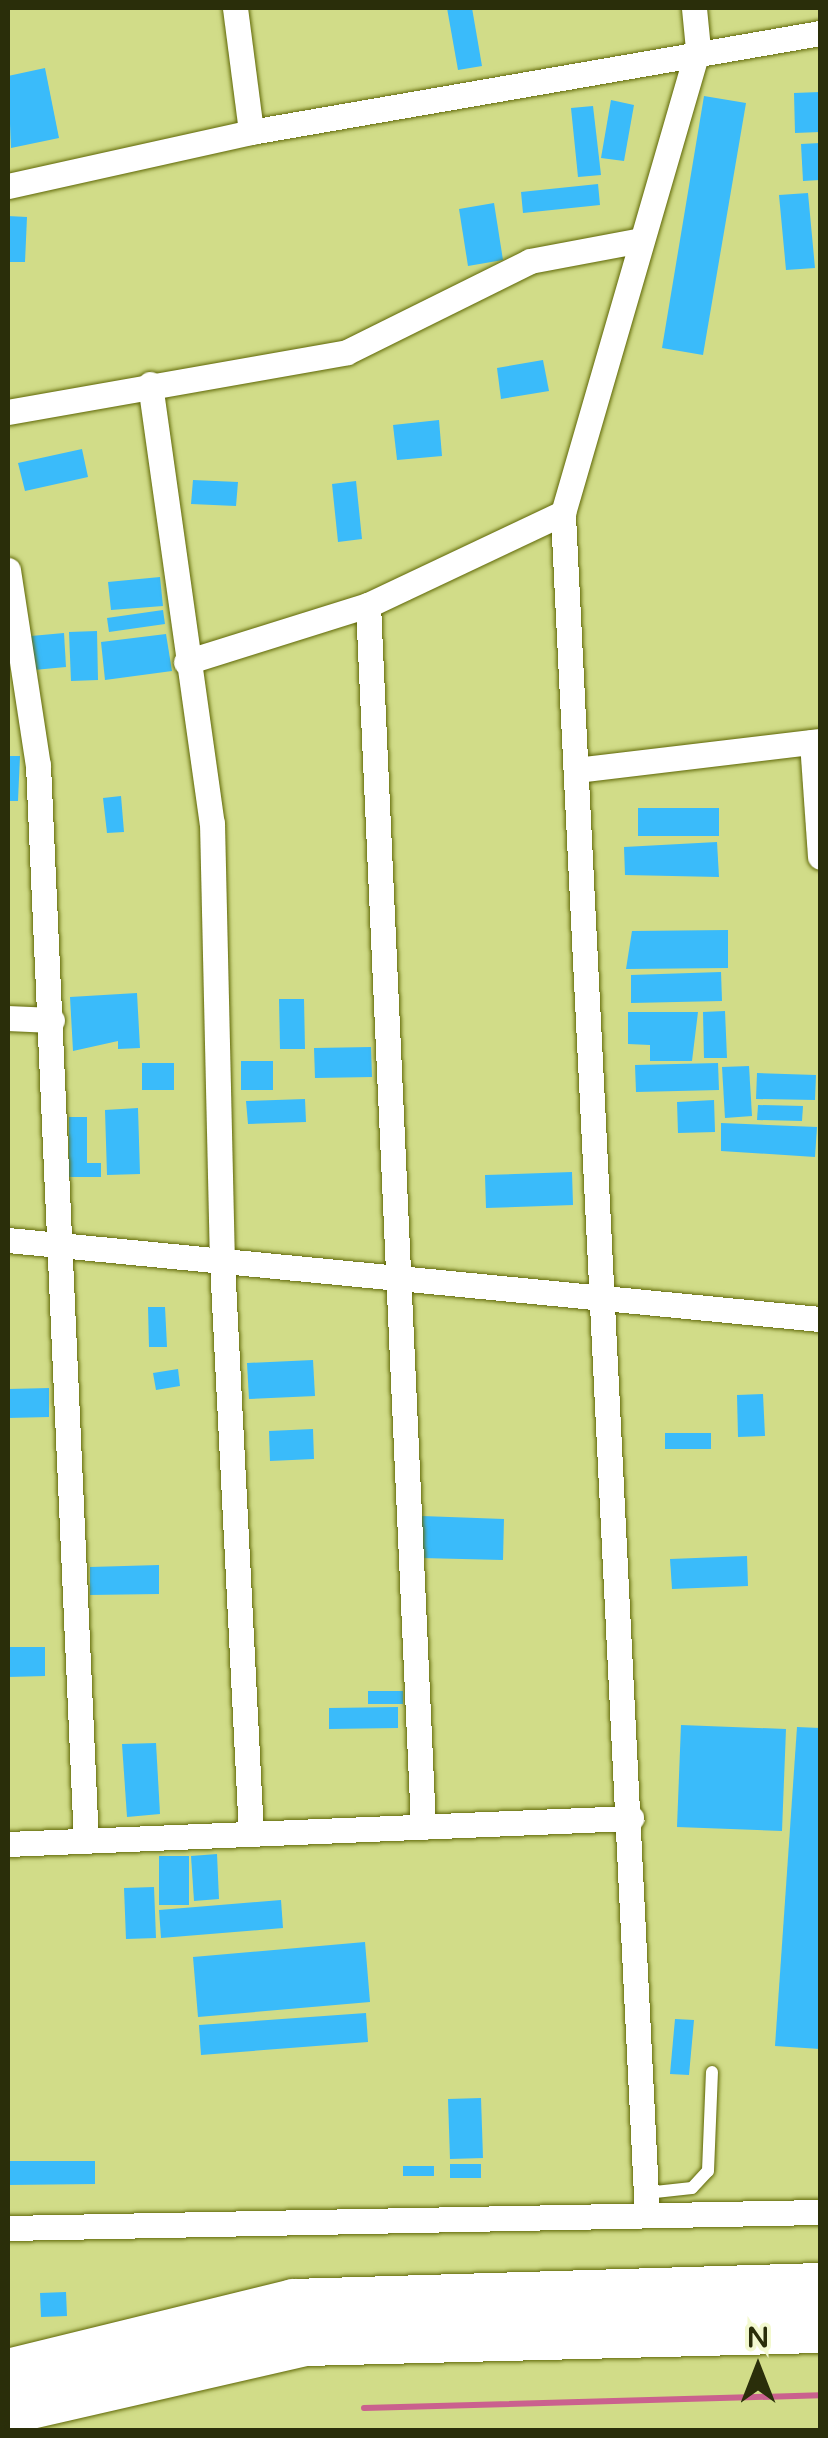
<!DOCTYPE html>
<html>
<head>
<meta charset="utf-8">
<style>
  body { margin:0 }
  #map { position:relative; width:828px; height:2438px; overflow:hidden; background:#d1dc88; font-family:"Varela Round",sans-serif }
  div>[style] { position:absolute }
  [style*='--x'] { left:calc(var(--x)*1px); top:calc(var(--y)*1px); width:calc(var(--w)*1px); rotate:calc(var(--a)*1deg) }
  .stream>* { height:6px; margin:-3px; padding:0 3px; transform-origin:3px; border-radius:3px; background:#ca618e }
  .building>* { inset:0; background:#3abbfa }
  .roads { filter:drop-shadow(0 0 2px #5f6706) drop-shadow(0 0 2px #5f6706) }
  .lane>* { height:12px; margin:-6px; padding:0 6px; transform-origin:6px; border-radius:6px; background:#fff }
  .street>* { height:25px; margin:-12.5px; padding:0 12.5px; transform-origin:12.5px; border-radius:12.5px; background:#fff }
  .highway>* { height:45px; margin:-22.5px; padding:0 22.5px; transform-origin:22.5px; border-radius:22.5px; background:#fff }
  span { translate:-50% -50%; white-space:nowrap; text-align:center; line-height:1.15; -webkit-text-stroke:10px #f3f9d0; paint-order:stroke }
  .frame { position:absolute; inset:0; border:10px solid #2a2e0a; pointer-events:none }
  .north { position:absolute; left:708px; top:2318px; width:100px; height:100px; -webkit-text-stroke:8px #f3f9d0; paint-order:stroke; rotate:0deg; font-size:28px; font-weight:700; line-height:40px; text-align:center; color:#2a2e0a }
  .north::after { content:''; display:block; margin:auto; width:35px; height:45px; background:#2a2e0a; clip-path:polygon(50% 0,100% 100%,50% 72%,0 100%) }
</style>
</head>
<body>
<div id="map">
  <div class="stream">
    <div style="--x:364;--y:2408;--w:456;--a:-1.6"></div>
  </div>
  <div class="building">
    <div style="clip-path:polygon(447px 8px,472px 8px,482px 66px,458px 70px)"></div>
    <div style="clip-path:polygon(45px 68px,59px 138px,11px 148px,8px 76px)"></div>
    <div style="clip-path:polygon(820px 92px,820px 132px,795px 133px,794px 93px)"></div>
    <div style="clip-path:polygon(704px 96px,746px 103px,703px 355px,662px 348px)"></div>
    <div style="clip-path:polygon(611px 100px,634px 105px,624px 161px,601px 158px)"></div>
    <div style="clip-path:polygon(593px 106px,601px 175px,578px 177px,571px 108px)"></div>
    <div style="clip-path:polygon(820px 143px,820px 180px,803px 181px,801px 144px)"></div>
    <div style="clip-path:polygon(598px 184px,600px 205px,523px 213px,521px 192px)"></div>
    <div style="clip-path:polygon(808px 193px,815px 268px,786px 270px,779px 195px)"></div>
    <div style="clip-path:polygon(494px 203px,503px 260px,468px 266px,459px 209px)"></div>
    <div style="clip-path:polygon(8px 216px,27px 217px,25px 262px,8px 262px)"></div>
    <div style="clip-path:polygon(543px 360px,549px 391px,501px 399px,497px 368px)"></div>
    <div style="clip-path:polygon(439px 420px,442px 456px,397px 460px,393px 425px)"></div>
    <div style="clip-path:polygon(82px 449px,88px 477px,25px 491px,18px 463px)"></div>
    <div style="clip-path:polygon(193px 480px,238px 482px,236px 506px,191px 504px)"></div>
    <div style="clip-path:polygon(356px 481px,362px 539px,338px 542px,332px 484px)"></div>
    <div style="clip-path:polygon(160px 577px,163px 606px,111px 610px,108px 582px)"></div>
    <div style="clip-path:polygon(163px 610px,165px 624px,109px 632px,107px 618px)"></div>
    <div style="clip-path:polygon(97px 631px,98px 680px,71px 681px,69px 632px)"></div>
    <div style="clip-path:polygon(64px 633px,66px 667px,34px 670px,31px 636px)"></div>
    <div style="clip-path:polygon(166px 634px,172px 671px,105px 680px,101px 642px)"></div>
    <div style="clip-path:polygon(8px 756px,20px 756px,18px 801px,8px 801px)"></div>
    <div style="clip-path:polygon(121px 796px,124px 832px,107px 833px,103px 798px)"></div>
    <div style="clip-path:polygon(638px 808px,719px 808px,719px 836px,638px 836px)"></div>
    <div style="clip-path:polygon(717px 842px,719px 877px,625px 875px,624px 847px)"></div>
    <div style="clip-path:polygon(728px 930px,728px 968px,626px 969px,632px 931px)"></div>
    <div style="clip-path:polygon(721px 972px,722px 1001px,631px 1003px,631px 975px)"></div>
    <div style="clip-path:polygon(137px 993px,140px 1048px,118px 1049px,118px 1041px,73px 1051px,70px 997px)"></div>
    <div style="clip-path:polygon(279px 999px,304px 999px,305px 1049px,280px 1049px)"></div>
    <div style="clip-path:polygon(725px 1011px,727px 1058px,704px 1058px,703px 1012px)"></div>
    <div style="clip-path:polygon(628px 1012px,698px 1012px,692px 1061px,650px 1061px,650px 1045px,628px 1044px)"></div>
    <div style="clip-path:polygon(371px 1047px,372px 1077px,315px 1078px,314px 1048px)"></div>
    <div style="clip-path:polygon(241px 1061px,273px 1061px,273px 1090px,241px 1090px)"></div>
    <div style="clip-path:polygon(142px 1063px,174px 1063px,174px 1090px,142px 1090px)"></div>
    <div style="clip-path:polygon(718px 1063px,719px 1090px,636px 1092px,635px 1065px)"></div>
    <div style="clip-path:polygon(749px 1066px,752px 1116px,725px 1118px,722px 1067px)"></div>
    <div style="clip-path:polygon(757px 1073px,816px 1075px,815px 1100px,756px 1099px)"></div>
    <div style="clip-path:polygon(305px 1099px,306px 1122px,248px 1124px,246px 1101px)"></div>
    <div style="clip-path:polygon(714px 1100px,715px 1132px,678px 1133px,677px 1102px)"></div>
    <div style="clip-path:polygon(758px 1105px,803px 1106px,802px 1121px,757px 1120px)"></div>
    <div style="clip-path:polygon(138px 1108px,140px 1174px,107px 1175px,105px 1110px)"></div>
    <div style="clip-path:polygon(69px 1117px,87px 1117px,87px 1163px,101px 1163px,101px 1177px,69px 1177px)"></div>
    <div style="clip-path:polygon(721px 1123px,817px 1127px,815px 1157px,721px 1151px)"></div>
    <div style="clip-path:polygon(572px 1172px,573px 1205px,486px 1208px,485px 1175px)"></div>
    <div style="clip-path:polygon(148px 1307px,165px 1307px,167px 1347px,149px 1347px)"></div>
    <div style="clip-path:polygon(313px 1360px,315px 1396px,249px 1399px,247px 1363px)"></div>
    <div style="clip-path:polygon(178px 1369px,180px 1386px,156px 1390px,153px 1373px)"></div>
    <div style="clip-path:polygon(49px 1388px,49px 1417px,8px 1418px,8px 1389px)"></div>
    <div style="clip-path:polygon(763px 1394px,765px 1436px,738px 1437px,737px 1395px)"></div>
    <div style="clip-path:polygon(313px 1429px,314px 1459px,270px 1461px,269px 1431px)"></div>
    <div style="clip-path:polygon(665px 1433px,711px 1433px,711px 1449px,665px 1449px)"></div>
    <div style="clip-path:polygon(422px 1516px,504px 1519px,503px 1560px,421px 1558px)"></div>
    <div style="clip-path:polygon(747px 1556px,748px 1586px,672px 1589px,670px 1559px)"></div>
    <div style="clip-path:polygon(159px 1565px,159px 1594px,90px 1595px,90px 1567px)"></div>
    <div style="clip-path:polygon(8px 1647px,45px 1647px,45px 1676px,8px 1677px)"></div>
    <div style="clip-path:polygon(368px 1691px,403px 1691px,403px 1704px,368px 1704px)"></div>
    <div style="clip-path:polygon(398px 1707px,398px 1728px,329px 1729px,329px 1708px)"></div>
    <div style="clip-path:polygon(681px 1725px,786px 1729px,782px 1831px,677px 1827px)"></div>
    <div style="clip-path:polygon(797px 1727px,820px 1728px,820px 2049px,775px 2046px)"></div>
    <div style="clip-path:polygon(156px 1743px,160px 1814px,127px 1817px,122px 1744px)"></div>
    <div style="clip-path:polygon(217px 1854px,219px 1899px,194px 1901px,191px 1856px)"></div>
    <div style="clip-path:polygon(159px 1856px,189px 1856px,189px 1905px,159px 1905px)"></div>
    <div style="clip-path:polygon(154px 1887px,156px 1938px,126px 1939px,124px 1888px)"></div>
    <div style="clip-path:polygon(281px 1900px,283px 1928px,161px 1938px,159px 1910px)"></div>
    <div style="clip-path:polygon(365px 1942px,370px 2002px,198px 2017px,193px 1957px)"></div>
    <div style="clip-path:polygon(366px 2013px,368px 2042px,201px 2055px,199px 2025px)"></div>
    <div style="clip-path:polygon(675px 2019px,694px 2020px,689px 2075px,670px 2074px)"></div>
    <div style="clip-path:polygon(481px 2098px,483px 2158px,450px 2159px,448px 2099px)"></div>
    <div style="clip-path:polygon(8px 2161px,95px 2161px,95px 2184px,8px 2185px)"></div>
    <div style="clip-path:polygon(450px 2164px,481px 2164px,481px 2178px,450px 2178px)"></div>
    <div style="clip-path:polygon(403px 2166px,434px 2166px,434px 2176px,403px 2176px)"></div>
    <div style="clip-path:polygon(66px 2292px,67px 2316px,41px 2317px,40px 2293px)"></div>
  </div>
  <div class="roads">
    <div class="lane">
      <div style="--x:646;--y:2193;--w:46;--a:-6.2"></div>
      <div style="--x:692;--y:2188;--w:23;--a:-47"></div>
      <div style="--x:708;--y:2171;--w:99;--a:-87.7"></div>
    </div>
    <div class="street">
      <div style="--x:235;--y:8;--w:125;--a:82.6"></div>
      <div style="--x:8;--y:186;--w:249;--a:-12.5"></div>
      <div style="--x:251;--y:132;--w:578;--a:-9.87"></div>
      <div style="--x:150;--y:384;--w:443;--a:82"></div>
      <div style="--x:212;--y:823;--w:439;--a:88.7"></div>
      <div style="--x:222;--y:1262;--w:573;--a:87.1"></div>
      <div style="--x:8;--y:412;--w:344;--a:-10"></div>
      <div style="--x:347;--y:352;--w:204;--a:-26.4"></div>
      <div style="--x:530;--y:261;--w:113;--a:-10.7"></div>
      <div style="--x:8;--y:570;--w:197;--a:81.3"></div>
      <div style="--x:38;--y:765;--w:1077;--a:87.45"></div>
      <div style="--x:368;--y:605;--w:1223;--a:87.42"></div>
      <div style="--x:186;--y:662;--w:191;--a:-17.4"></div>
      <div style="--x:368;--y:605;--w:216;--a:-25.3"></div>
      <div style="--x:812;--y:742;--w:115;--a:86"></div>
      <div style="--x:576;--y:770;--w:246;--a:-6.8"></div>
      <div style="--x:8;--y:1018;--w:44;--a:2.6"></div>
      <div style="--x:8;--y:1240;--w:816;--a:5.56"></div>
      <div style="--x:8;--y:1844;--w:624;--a:-2.39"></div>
      <div style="--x:647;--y:2215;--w:1704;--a:-92.83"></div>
      <div style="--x:563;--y:513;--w:483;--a:-73.8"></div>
      <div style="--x:698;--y:49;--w:41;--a:-95.6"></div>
      <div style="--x:8;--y:2228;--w:812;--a:-1.13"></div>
    </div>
    <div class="highway">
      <div style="--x:8;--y:2371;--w:293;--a:-13.8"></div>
      <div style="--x:293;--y:2301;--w:527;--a:-1.74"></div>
      <div style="--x:8;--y:2411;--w:305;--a:-12.9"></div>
      <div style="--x:305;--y:2343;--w:515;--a:-1.45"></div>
    </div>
  </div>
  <div class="frame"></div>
  <div class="north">N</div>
</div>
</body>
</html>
